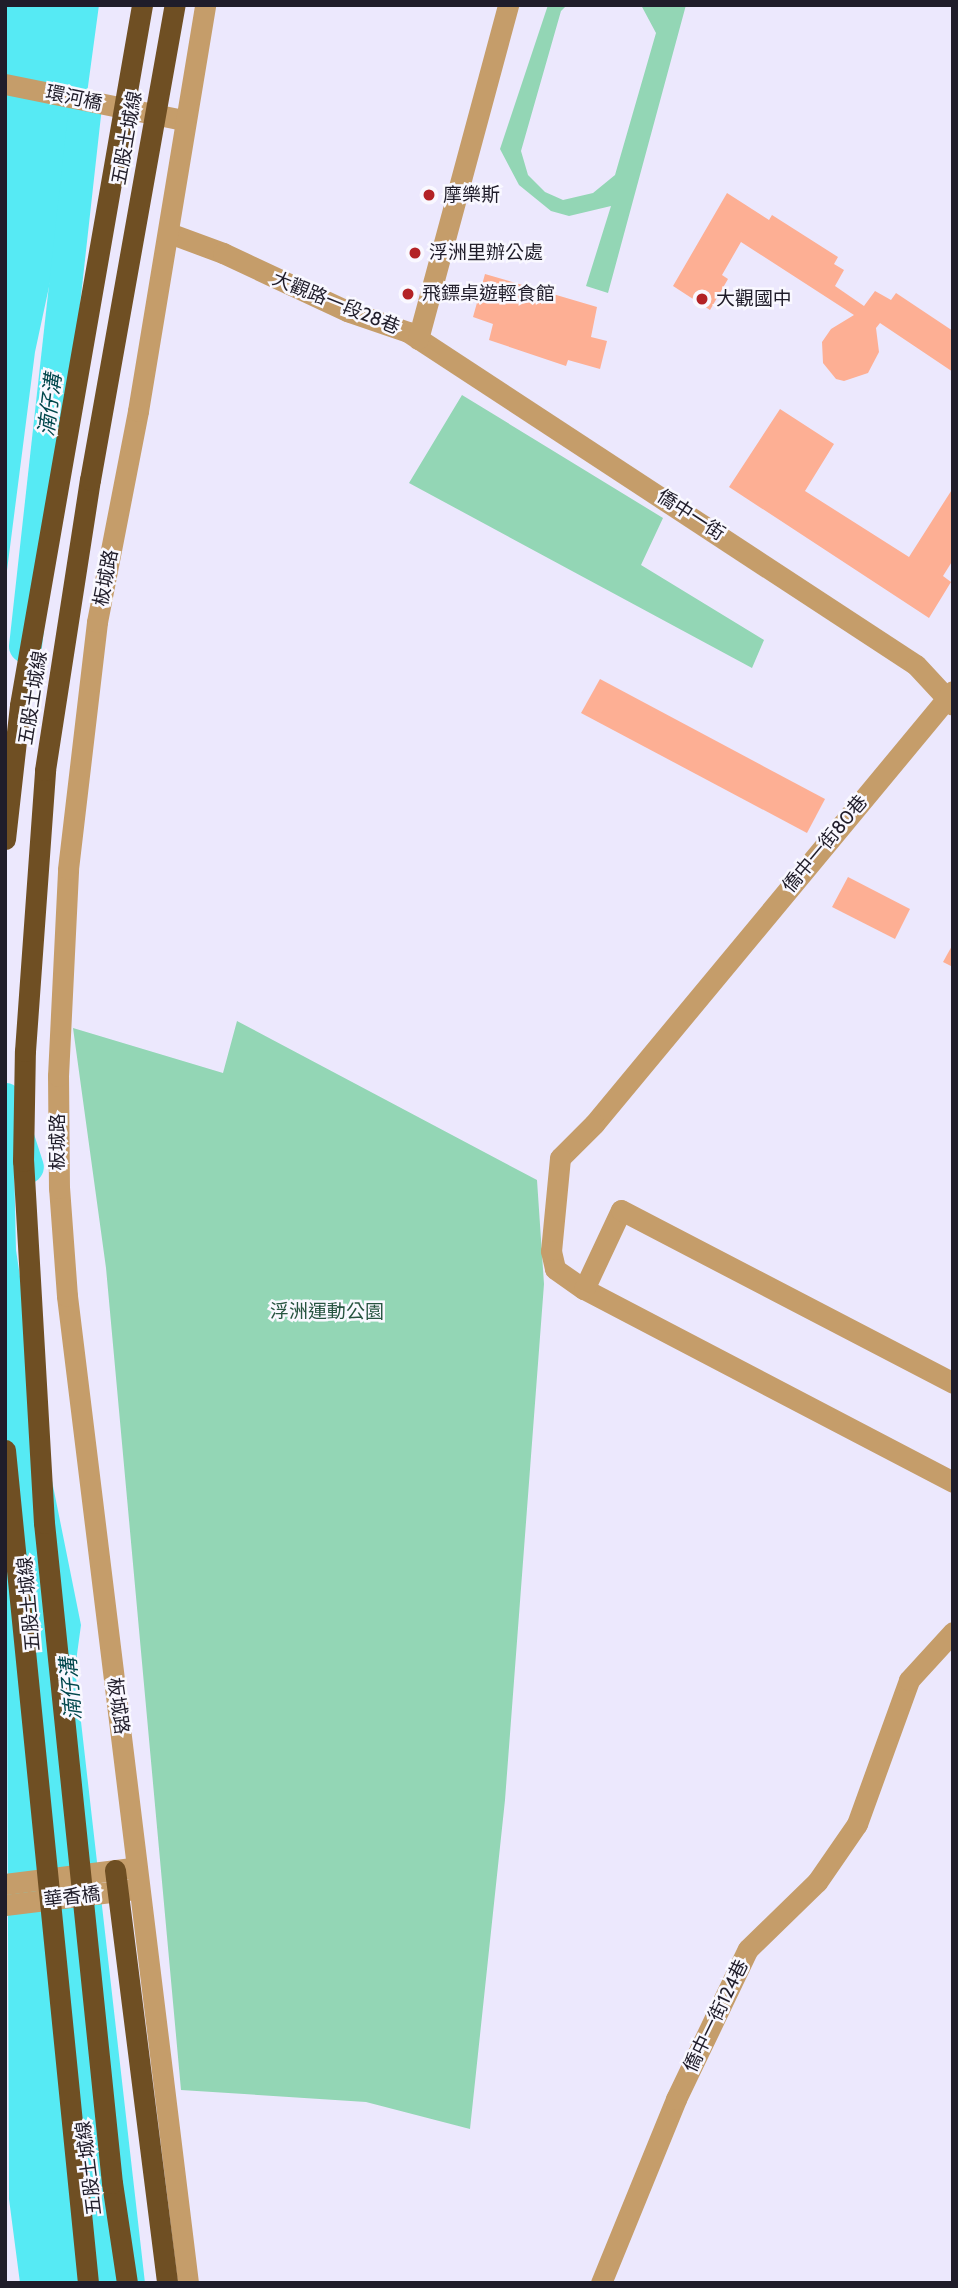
<!DOCTYPE html>
<html>
<head>
<meta charset="utf-8">
<style>
  body { margin:0 }
  #map { position:relative; width:958px; height:2288px; overflow:hidden; background:#ece8fd; font-family:Cabin,"Noto Sans TC",sans-serif }
  div>[style] { position:absolute }
  [style*='--x'] { left:calc(var(--x)*1px); top:calc(var(--y)*1px); width:calc(var(--w)*1px); rotate:calc(var(--a)*1deg) }
  .green>* { inset:0; background:#93d6b5 }
  .water>* { inset:0; background:#56eaf4 }
  .river>* { height:33px; margin:-16.5px; padding:0 16.5px; transform-origin:16.5px; border-radius:16.5px; background:#56eaf4 }
  .building>* { inset:0; background:#fdaf94 }
  .minor>* { height:21px; margin:-10.5px; padding:0 10.5px; transform-origin:10.5px; border-radius:10.5px; background:#c59d6a }
  .highway>* { height:21px; margin:-10.5px; padding:0 10.5px; transform-origin:10.5px; border-radius:10.5px; background:#6f4f23 }
  .dots>* { width:19px; height:19px; translate:-50% -50%; box-sizing:border-box; border:4px solid #f9f8ff; border-radius:50% }
  span { translate:-50% -50%; white-space:nowrap; text-align:center; line-height:1.15; -webkit-text-stroke:5px #f9f8ff; paint-order:stroke }
  .street-label { font-size:19px; color:#201d2a }
  .poi-label { font-size:19px; color:#201d2a }
  .left { translate:0 -50%; text-align:left }
  .park-label { font-size:19px; color:#275440 }
  .water-label { font-size:21px; color:#00474c; font-style:italic }
  .frame { position:absolute; inset:0; border:7px solid #201d2a; pointer-events:none }
</style>
</head>
<body>
<div id="map">
  <div class="green">
    <div style="clip-path:polygon(548px 5px,567px 5px,561px 11px,521px 151px,528px 175px,545px 192px,563px 200px,593px 193px,615px 175px,656px 33px,641px 5px,686px 5px,608px 293px,586px 286px,611px 206px,569px 216px,551px 211px,519px 185px,500px 149px)"></div>
    <div style="clip-path:polygon(462px 395px,663px 518px,641px 565px,764px 640px,752px 668px,409px 483px)"></div>
    <div style="clip-path:polygon(237px 1021px,537px 1180px,544px 1284px,505px 1800px,470px 2129px,366px 2102px,181px 2090px,106px 1268px,73px 1028px,223px 1073px)"></div>
  </div>
  <div class="water">
    <div style="clip-path:polygon(5px 5px,99px 5px,81px 138px,35px 352px,5px 586px)"></div>
    <div style="clip-path:polygon(5px 1112px,14px 1162px,16px 1250px,47px 1456px,81px 1625px,75px 1669px,145px 2283px,20px 2283px,9px 2199px)"></div>
  </div>
  <div class="river">
    <div style="--x:25;--y:646;--w:544;--a:-83.67"></div>
    <div style="--x:5;--y:1099;--w:71;--a:72.1"></div>
  </div>
  <div class="building">
    <div style="clip-path:polygon(727px 193px,769px 220px,772px 215px,838px 257px,834px 264px,844px 270px,835px 286px,864px 306px,875px 291px,891px 300px,896px 293px,953px 331px,953px 372px,880px 323px,876px 328px,879px 352px,868px 373px,844px 381px,836px 379px,823px 363px,822px 342px,831px 329px,854px 315px,741px 242px,722px 275px,728px 279px,710px 310px,673px 286px)"></div>
    <div style="clip-path:polygon(485px 274px,597px 307px,591px 337px,607px 341px,600px 369px,568px 360px,566px 366px,489px 340px,493px 324px,473px 317px)"></div>
    <div style="clip-path:polygon(780px 409px,834px 444px,805px 491px,909px 557px,953px 488px,953px 560px,943px 576px,951px 582px,929px 618px,729px 487px)"></div>
    <div style="clip-path:polygon(600px 679px,825px 799px,807px 833px,581px 713px)"></div>
    <div style="clip-path:polygon(848px 877px,910px 909px,895px 939px,832px 907px)"></div>
    <div style="clip-path:polygon(953px 944px,953px 967px,943px 962px)"></div>
  </div>
  <div class="minor">
    <div style="--x:5;--y:84;--w:183;--a:11.4"></div>
    <div style="--x:169;--y:233;--w:58;--a:20.3"></div>
    <div style="--x:223;--y:253;--w:137;--a:25.1"></div>
    <div style="--x:347;--y:311;--w:65;--a:19"></div>
    <div style="--x:408;--y:332;--w:607;--a:33.25"></div>
    <div style="--x:916;--y:665;--w:54;--a:47.2"></div>
    <div style="--x:418;--y:339;--w:346;--a:-74.9"></div>
    <div style="--x:953;--y:691;--w:562;--a:129.66"></div>
    <div style="--x:594;--y:1124;--w:48;--a:135"></div>
    <div style="--x:560;--y:1158;--w:93;--a:95.5"></div>
    <div style="--x:551;--y:1251;--w:18;--a:77"></div>
    <div style="--x:555;--y:1269;--w:35;--a:35"></div>
    <div style="--x:584;--y:1289;--w:416;--a:27.6"></div>
    <div style="--x:584;--y:1289;--w:87;--a:-64.9"></div>
    <div style="--x:621;--y:1210;--w:374;--a:27.5"></div>
    <div style="--x:5;--y:1884;--w:128;--a:-7.2"></div>
    <div style="--x:5;--y:1905;--w:131;--a:-7"></div>
    <div style="--x:188;--y:2283;--w:994;--a:-96.99"></div>
    <div style="--x:67;--y:1296;--w:108;--a:-94.2"></div>
    <div style="--x:59;--y:1188;--w:112;--a:-90.5"></div>
    <div style="--x:58;--y:1076;--w:207;--a:-87.2"></div>
    <div style="--x:68;--y:869;--w:249;--a:-83.3"></div>
    <div style="--x:97;--y:622;--w:215;--a:-79"></div>
    <div style="--x:138;--y:411;--w:411;--a:-80.6"></div>
    <div style="--x:601;--y:2283;--w:199;--a:-67.8"></div>
    <div style="--x:676;--y:2099;--w:166;--a:-64.4"></div>
    <div style="--x:748;--y:1949;--w:96;--a:-44.2"></div>
    <div style="--x:817;--y:1882;--w:70;--a:-55.4"></div>
    <div style="--x:857;--y:1824;--w:153;--a:-70.1"></div>
    <div style="--x:909;--y:1680;--w:65;--a:-47.5"></div>
  </div>
  <div class="highway">
    <div style="--x:5;--y:839;--w:135;--a:-83.6"></div>
    <div style="--x:20;--y:705;--w:711;--a:-80.11"></div>
    <div style="--x:5;--y:1450;--w:837;--a:84.31"></div>
    <div style="--x:115;--y:1870;--w:416;--a:82.8"></div>
    <div style="--x:127;--y:2283;--w:101;--a:-98.5"></div>
    <div style="--x:112;--y:2183;--w:663;--a:-95.88"></div>
    <div style="--x:44;--y:1523;--w:363;--a:-93.3"></div>
    <div style="--x:23;--y:1161;--w:110;--a:-89"></div>
    <div style="--x:25;--y:1051;--w:282;--a:-85.9"></div>
    <div style="--x:45;--y:770;--w:293;--a:-81.2"></div>
    <div style="--x:90;--y:480;--w:483;--a:-79.9"></div>
  </div>
  <div class="dots">
    <div style="left:429px;top:195px;background:#b32225"></div>
    <div style="left:415px;top:253px;background:#b32225"></div>
    <div style="left:408px;top:294px;background:#b32225"></div>
    <div style="left:702px;top:299px;background:#b32225"></div>
  </div>
  <div class="street-label">
    <span style="left:74px;top:98px;rotate:12deg">環河橋</span>
    <span style="left:127px;top:138px;rotate:-80deg">五股土城線</span>
    <span style="left:336px;top:303px;rotate:22deg">大觀路一段28巷</span>
    <span style="left:691px;top:515px;rotate:33deg">僑中一街</span>
    <span style="left:106px;top:578px;rotate:-79deg">板城路</span>
    <span style="left:33px;top:698px;rotate:-81deg">五股土城線</span>
    <span style="left:825px;top:844px;rotate:-50deg">僑中一街80巷</span>
    <span style="left:58px;top:1142px;rotate:-90deg">板城路</span>
    <span style="left:29px;top:1604px;rotate:-95deg">五股土城線</span>
    <span style="left:118px;top:1706px;rotate:82deg">板城路</span>
    <span style="left:72px;top:1897px;rotate:-7deg">華香橋</span>
    <span style="left:716px;top:2016px;rotate:-64deg">僑中一街124巷</span>
    <span style="left:89px;top:2168px;rotate:-97deg">五股土城線</span>
  </div>
  <div class="poi-label">
    <span class="left" style="left:443px;top:195px">摩樂斯</span>
    <span class="left" style="left:429px;top:253px">浮洲里辦公處</span>
    <span class="left" style="left:422px;top:294px">飛鏢桌遊輕食館</span>
    <span class="left" style="left:716px;top:299px">大觀國中</span>
  </div>
  <div class="park-label">
    <span style="left:327px;top:1312px">浮洲運動公園</span>
  </div>
  <div class="water-label">
    <span style="left:50px;top:405px;rotate:-83deg">湳仔溝</span>
    <span style="left:71px;top:1689px;rotate:-95deg">湳仔溝</span>
  </div>
  <div class="frame"></div>
</div>
</body>
</html>
